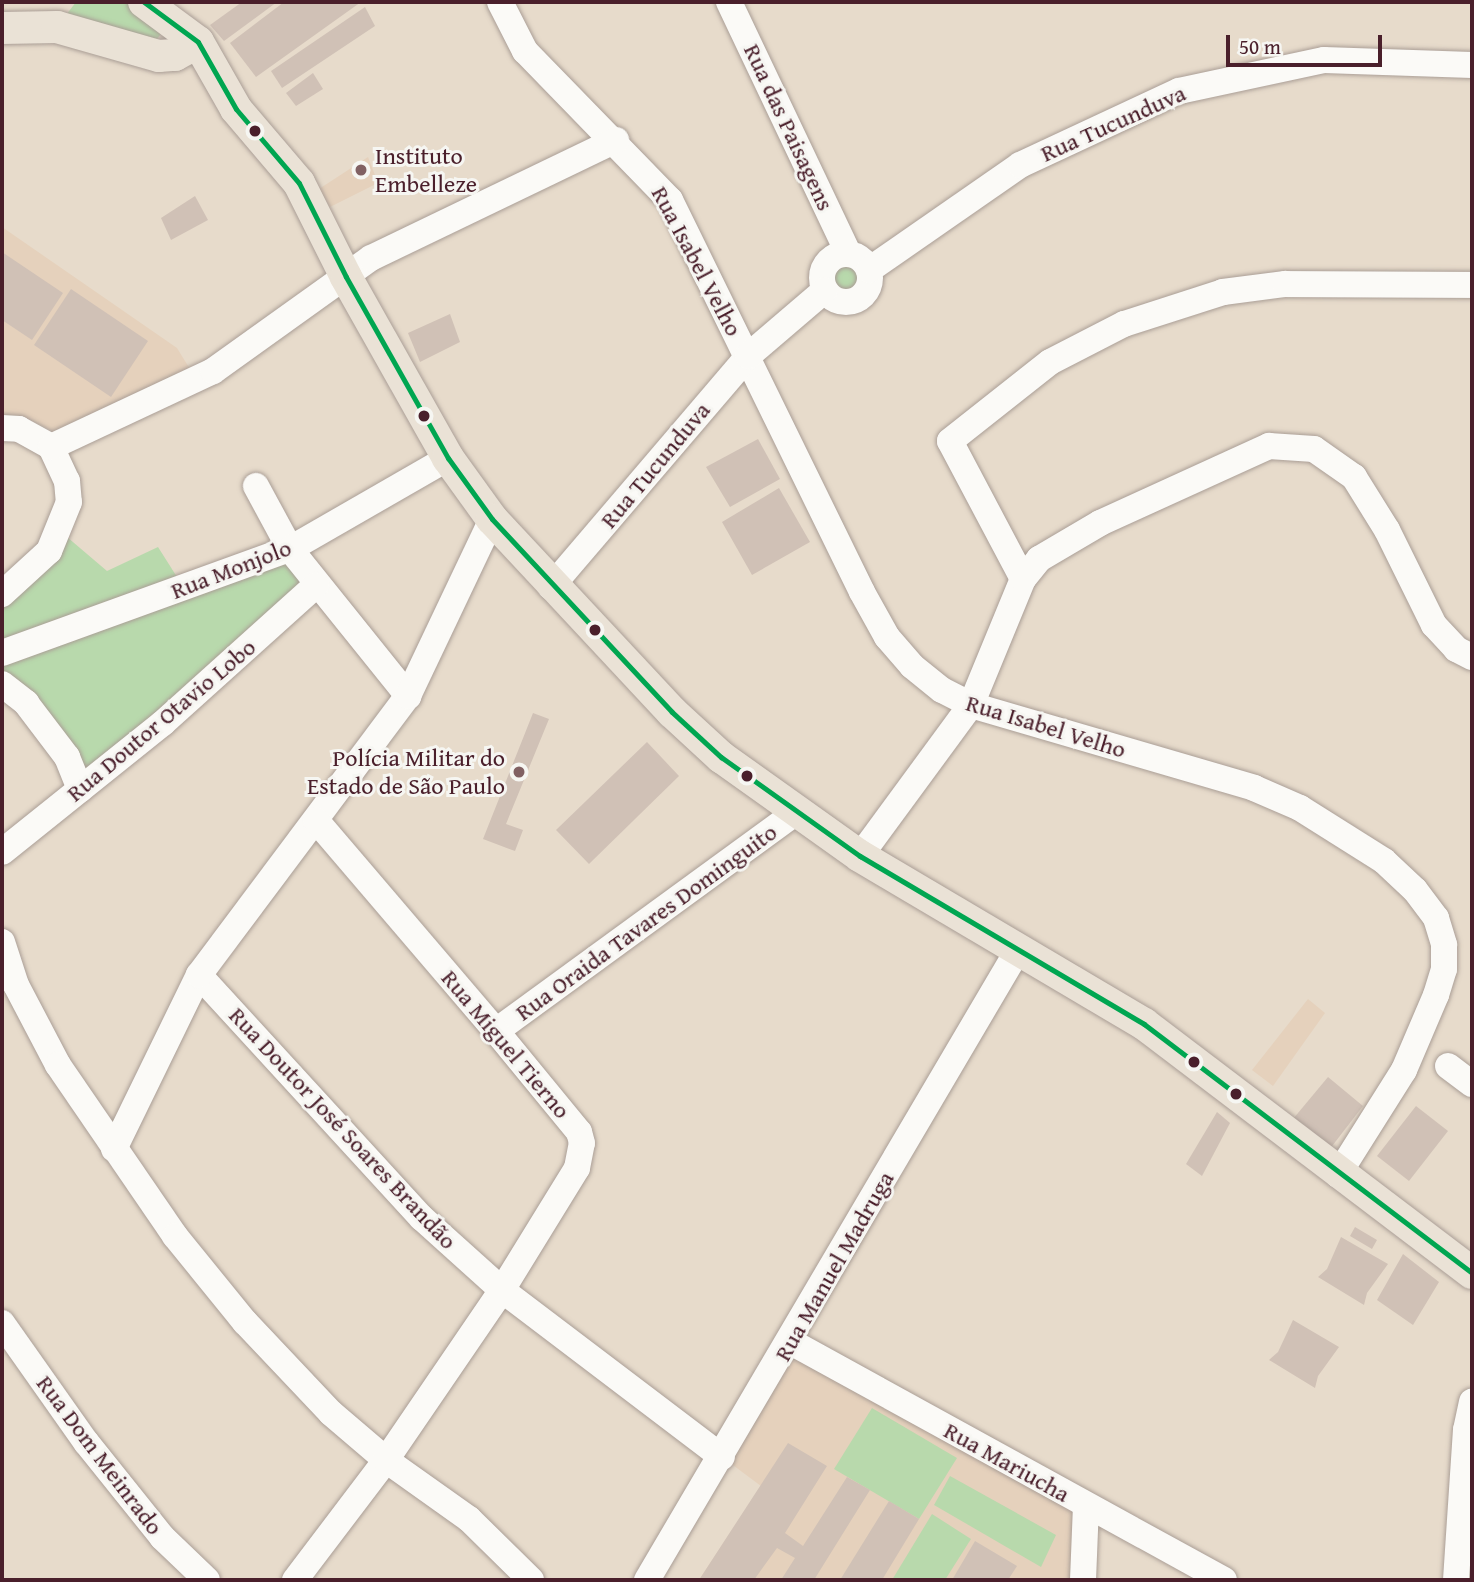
<!DOCTYPE html>
<html>
<head>
<meta charset="utf-8">
<style>
  body { margin:0 }
  #map { position:relative; width:1474px; height:1582px; overflow:hidden; background:#e7dbcb; font-family:"Gentium Book Plus",serif }
  div>[style] { position:absolute }
  [style*='--x'] { left:calc(var(--x)*1px); top:calc(var(--y)*1px); width:calc(var(--w)*1px); rotate:calc(var(--a)*1deg) }
  .built>* { inset:0; background:#e5d1bc }
  .green>* { inset:0; background:#b8d9ac }
  .round { border-radius:50% }
  .building>* { inset:0; background:#d0c1b6 }
  .roads { filter:drop-shadow(0 0 2px #aa9e96) drop-shadow(0 0 2px #aa9e96) }
  .minor>* { height:26px; margin:-13px; padding:0 13px; transform-origin:13px; border-radius:13px; background:#fbfaf7 }
  .minor>.ring { margin:-13px; padding:0; box-sizing:content-box; background:none; border:26px solid #fbfaf7; border-radius:50% }
  .major>* { height:32px; margin:-16px; padding:0 16px; transform-origin:16px; border-radius:16px; background:#eae2d6 }
  .bus-1>* { height:5px; margin:-2.5px; padding:0 2.5px; transform-origin:2.5px; border-radius:2.5px; background:#00a651 }
  .dots>* { width:19px; height:19px; translate:-50% -50%; box-sizing:border-box; border:4px solid #f6f6f2; border-radius:50% }
  span { translate:-50% -50%; white-space:nowrap; text-align:center; line-height:1.15; -webkit-text-stroke:6px #f6f6f2; paint-order:stroke }
  .street-label { font-size:24px; color:#4a1f2b }
  .poi-label { font-size:24px; color:#4a1f2b }
  .left { translate:0 -50%; text-align:left }
  .right { translate:-100% -50%; text-align:right }
  .frame { position:absolute; inset:0; border:4px solid #4a1f2b; pointer-events:none }
  .scale { position:absolute; left:1226px; top:35px; width:156px; height:32px; box-sizing:border-box; border:4px solid #4a1f2b; border-top:0; padding-left:9px; font-size:21px; line-height:24px; white-space:nowrap; color:#4a1f2b; -webkit-text-stroke:5px #f6f6f2; paint-order:stroke }
</style>
</head>
<body>
<div id="map">
  <div class="built">
    <div style="clip-path:polygon(368px 157px,378px 183px,330px 207px,319px 189px)"></div>
    <div style="clip-path:polygon(2px 227px,177px 348px,193px 374px,59px 434px,22px 416px,2px 415px)"></div>
    <div style="clip-path:polygon(1308px 999px,1325px 1013px,1273px 1086px,1252px 1070px)"></div>
    <div style="clip-path:polygon(782px 1345px,1077px 1498px,1075px 1580px,699px 1580px,761px 1486px,722px 1457px)"></div>
  </div>
  <div class="green">
    <div style="clip-path:polygon(76px 2px,144px 2px,165px 29px,151px 46px,57px 27px)"></div>
    <div class="round" style="left:826px;top:260px;width:32px;height:32px"></div>
    <div style="clip-path:polygon(60px 531px,107px 571px,158px 547px,184px 588px,290px 549px,316px 585px,80px 790px,2px 684px,2px 594px)"></div>
    <div style="clip-path:polygon(872px 1408px,957px 1458px,919px 1519px,834px 1469px)"></div>
    <div style="clip-path:polygon(950px 1476px,1056px 1535px,1041px 1567px,934px 1505px)"></div>
    <div style="clip-path:polygon(932px 1514px,971px 1539px,945px 1580px,892px 1580px)"></div>
  </div>
  <div class="building">
    <div style="clip-path:polygon(242px 2px,277px 2px,224px 41px,210px 25px)"></div>
    <div style="clip-path:polygon(284px 2px,361px 2px,256px 77px,230px 43px)"></div>
    <div style="clip-path:polygon(365px 7px,375px 26px,282px 88px,271px 71px)"></div>
    <div style="clip-path:polygon(313px 73px,323px 89px,296px 106px,286px 93px)"></div>
    <div style="clip-path:polygon(195px 196px,208px 220px,171px 240px,161px 218px)"></div>
    <div style="clip-path:polygon(2px 252px,63px 293px,32px 340px,2px 320px)"></div>
    <div style="clip-path:polygon(71px 289px,148px 341px,111px 397px,34px 345px)"></div>
    <div style="clip-path:polygon(450px 314px,460px 342px,420px 362px,408px 333px)"></div>
    <div style="clip-path:polygon(758px 439px,780px 479px,730px 507px,706px 467px)"></div>
    <div style="clip-path:polygon(779px 488px,810px 542px,752px 575px,722px 522px)"></div>
    <div style="clip-path:polygon(533px 713px,549px 719px,506px 824px,523px 830px,515px 851px,483px 839px)"></div>
    <div style="clip-path:polygon(647px 742px,679px 776px,589px 864px,556px 830px)"></div>
    <div style="clip-path:polygon(1328px 1077px,1363px 1106px,1329px 1150px,1293px 1119px)"></div>
    <div style="clip-path:polygon(1416px 1106px,1448px 1131px,1409px 1181px,1377px 1156px)"></div>
    <div style="clip-path:polygon(1217px 1112px,1230px 1123px,1202px 1176px,1186px 1164px)"></div>
    <div style="clip-path:polygon(1355px 1227px,1377px 1240px,1372px 1249px,1350px 1236px)"></div>
    <div style="clip-path:polygon(1341px 1237px,1388px 1264px,1367px 1293px,1364px 1305px,1318px 1277px,1327px 1269px)"></div>
    <div style="clip-path:polygon(1403px 1254px,1439px 1282px,1413px 1325px,1377px 1300px)"></div>
    <div style="clip-path:polygon(1293px 1320px,1339px 1347px,1318px 1376px,1315px 1388px,1269px 1360px,1278px 1352px)"></div>
    <div style="clip-path:polygon(788px 1443px,827px 1466px,785px 1533px,803px 1546px,847px 1477px,870px 1490px,814px 1580px,781px 1580px,795px 1558px,777px 1548px,754px 1580px,699px 1580px)"></div>
    <div style="clip-path:polygon(889px 1501px,919px 1519px,882px 1580px,840px 1580px)"></div>
    <div style="clip-path:polygon(975px 1541px,1017px 1566px,1008px 1580px,952px 1580px)"></div>
  </div>
  <div class="roads">
    <div class="minor">
      <div style="--x:500;--y:2;--w:55;--a:63"></div>
      <div style="--x:525;--y:51;--w:208;--a:45.8"></div>
      <div style="--x:670;--y:200;--w:436;--a:63.9"></div>
      <div style="--x:862;--y:592;--w:51;--a:60.9"></div>
      <div style="--x:887;--y:637;--w:38;--a:49"></div>
      <div style="--x:912;--y:666;--w:38;--a:39"></div>
      <div style="--x:942;--y:690;--w:33;--a:27"></div>
      <div style="--x:971;--y:705;--w:295;--a:16.3"></div>
      <div style="--x:1254;--y:788;--w:50;--a:23.5"></div>
      <div style="--x:1300;--y:808;--w:99;--a:32.2"></div>
      <div style="--x:1384;--y:861;--w:42;--a:43.1"></div>
      <div style="--x:1415;--y:890;--w:35;--a:53"></div>
      <div style="--x:1436;--y:918;--w:28;--a:73"></div>
      <div style="--x:1444;--y:945;--w:24;--a:90"></div>
      <div style="--x:1444;--y:969;--w:27;--a:107"></div>
      <div style="--x:1436;--y:995;--w:82;--a:113.1"></div>
      <div style="--x:1404;--y:1070;--w:124;--a:122.2"></div>
      <div style="--x:729;--y:2;--w:278;--a:64.6"></div>
      <div class="ring" style="left:822px;top:254px;width:22px;height:22px"></div>
      <div style="--x:869;--y:270;--w:184;--a:-34.8"></div>
      <div style="--x:1020;--y:165;--w:175;--a:-25"></div>
      <div style="--x:1179;--y:91;--w:148;--a:-12.1"></div>
      <div style="--x:1324;--y:60;--w:148;--a:1.9"></div>
      <div style="--x:2;--y:428;--w:17;--a:3"></div>
      <div style="--x:19;--y:429;--w:37;--a:29"></div>
      <div style="--x:51;--y:447;--w:38;--a:65"></div>
      <div style="--x:67;--y:481;--w:21;--a:85"></div>
      <div style="--x:69;--y:502;--w:53;--a:112.2"></div>
      <div style="--x:49;--y:551;--w:64;--a:137.5"></div>
      <div style="--x:51;--y:447;--w:179;--a:-25.1"></div>
      <div style="--x:213;--y:371;--w:194;--a:-35.6"></div>
      <div style="--x:371;--y:258;--w:272;--a:-25.7"></div>
      <div style="--x:256;--y:486;--w:72;--a:61.6"></div>
      <div style="--x:290;--y:549;--w:189;--a:51.2"></div>
      <div style="--x:1023;--y:579;--w:156;--a:-117.9"></div>
      <div style="--x:950;--y:441;--w:127;--a:-38.3"></div>
      <div style="--x:1050;--y:362;--w:83;--a:-27.2"></div>
      <div style="--x:1124;--y:324;--w:104;--a:-17.9"></div>
      <div style="--x:1223;--y:292;--w:63;--a:-7.4"></div>
      <div style="--x:1285;--y:284;--w:187;--a:0.3"></div>
      <div style="--x:551;--y:587;--w:304;--a:-49.5"></div>
      <div style="--x:748;--y:356;--w:101;--a:-40.6"></div>
      <div style="--x:2;--y:653;--w:306;--a:-19.9"></div>
      <div style="--x:290;--y:549;--w:182;--a:-29.9"></div>
      <div style="--x:2;--y:684;--w:31;--a:38"></div>
      <div style="--x:26;--y:703;--w:68;--a:52.8"></div>
      <div style="--x:67;--y:757;--w:35;--a:68"></div>
      <div style="--x:2;--y:852;--w:206;--a:-38.7"></div>
      <div style="--x:163;--y:723;--w:206;--a:-42"></div>
      <div style="--x:860;--y:856;--w:187;--a:-53.7"></div>
      <div style="--x:971;--y:705;--w:136;--a:-67.6"></div>
      <div style="--x:1023;--y:579;--w:26;--a:-51"></div>
      <div style="--x:1039;--y:559;--w:71;--a:-30.5"></div>
      <div style="--x:1100;--y:523;--w:186;--a:-24.5"></div>
      <div style="--x:1269;--y:446;--w:45;--a:3.8"></div>
      <div style="--x:1314;--y:449;--w:49;--a:35"></div>
      <div style="--x:1354;--y:477;--w:62;--a:58.1"></div>
      <div style="--x:1387;--y:530;--w:106;--a:63.7"></div>
      <div style="--x:1434;--y:625;--w:33;--a:47"></div>
      <div style="--x:1456;--y:649;--w:18;--a:27"></div>
      <div style="--x:2;--y:942;--w:45;--a:72"></div>
      <div style="--x:16;--y:985;--w:90;--a:62.3"></div>
      <div style="--x:58;--y:1065;--w:207;--a:55.6"></div>
      <div style="--x:175;--y:1236;--w:111;--a:50.9"></div>
      <div style="--x:245;--y:1322;--w:125;--a:46.6"></div>
      <div style="--x:331;--y:1413;--w:72;--a:40.5"></div>
      <div style="--x:386;--y:1460;--w:102;--a:35.4"></div>
      <div style="--x:469;--y:1519;--w:87;--a:44.5"></div>
      <div style="--x:199;--y:975;--w:330;--a:47.5"></div>
      <div style="--x:422;--y:1218;--w:108;--a:42"></div>
      <div style="--x:502;--y:1290;--w:276;--a:37.2"></div>
      <div style="--x:496;--y:1031;--w:371;--a:-36.1"></div>
      <div style="--x:1448;--y:1066;--w:30;--a:37"></div>
      <div style="--x:114;--y:1149;--w:194;--a:-64"></div>
      <div style="--x:199;--y:975;--w:349;--a:-53.2"></div>
      <div style="--x:408;--y:696;--w:196;--a:-64.6"></div>
      <div style="--x:2;--y:1323;--w:146;--a:54.8"></div>
      <div style="--x:86;--y:1442;--w:122;--a:51.3"></div>
      <div style="--x:162;--y:1537;--w:62;--a:43.7"></div>
      <div style="--x:791;--y:1342;--w:494;--a:28.8"></div>
      <div style="--x:295;--y:1580;--w:151;--a:-52.8"></div>
      <div style="--x:386;--y:1460;--w:206;--a:-55.7"></div>
      <div style="--x:502;--y:1290;--w:143;--a:-58.4"></div>
      <div style="--x:577;--y:1168;--w:25;--a:-79"></div>
      <div style="--x:582;--y:1143;--w:11;--a:-105"></div>
      <div style="--x:579;--y:1132;--w:131;--a:-129.4"></div>
      <div style="--x:496;--y:1031;--w:277;--a:-130.5"></div>
      <div style="--x:647;--y:1580;--w:731;--a:-59.51"></div>
      <div style="--x:1083;--y:1580;--w:74;--a:-87.7"></div>
      <div style="--x:1456;--y:1580;--w:150;--a:-86.2"></div>
      <div style="--x:1466;--y:1430;--w:29;--a:-78"></div>
    </div>
    <div class="major">
      <div style="--x:144;--y:2;--w:67;--a:36.5"></div>
      <div style="--x:198;--y:42;--w:77;--a:60.4"></div>
      <div style="--x:236;--y:109;--w:97;--a:49.6"></div>
      <div style="--x:299;--y:183;--w:105;--a:63.4"></div>
      <div style="--x:346;--y:277;--w:208;--a:60.6"></div>
      <div style="--x:448;--y:458;--w:75;--a:54.2"></div>
      <div style="--x:492;--y:519;--w:264;--a:47"></div>
      <div style="--x:672;--y:712;--w:67;--a:42.6"></div>
      <div style="--x:721;--y:757;--w:171;--a:35.5"></div>
      <div style="--x:860;--y:856;--w:330;--a:30.6"></div>
      <div style="--x:1144;--y:1024;--w:412;--a:37.2"></div>
      <div style="--x:2;--y:28;--w:55;--a:-1"></div>
      <div style="--x:57;--y:27;--w:106;--a:15.9"></div>
      <div style="--x:159;--y:56;--w:16;--a:-4"></div>
      <div style="--x:175;--y:55;--w:26;--a:-29"></div>
    </div>
  </div>
  <div class="bus-1">
    <div style="--x:144;--y:2;--w:67;--a:36.5"></div>
    <div style="--x:198;--y:42;--w:77;--a:60.4"></div>
    <div style="--x:236;--y:109;--w:97;--a:49.6"></div>
    <div style="--x:299;--y:183;--w:105;--a:63.4"></div>
    <div style="--x:346;--y:277;--w:208;--a:60.6"></div>
    <div style="--x:448;--y:458;--w:75;--a:54.2"></div>
    <div style="--x:492;--y:519;--w:264;--a:47"></div>
    <div style="--x:672;--y:712;--w:67;--a:42.6"></div>
    <div style="--x:721;--y:757;--w:171;--a:35.5"></div>
    <div style="--x:860;--y:856;--w:330;--a:30.6"></div>
    <div style="--x:1144;--y:1024;--w:412;--a:37.2"></div>
  </div>
  <div class="dots">
    <div style="left:255px;top:131px;background:#4a1f2b"></div>
    <div style="left:361px;top:170px;background:#816163"></div>
    <div style="left:424px;top:416px;background:#4a1f2b"></div>
    <div style="left:595px;top:630px;background:#4a1f2b"></div>
    <div style="left:519px;top:772px;background:#816163"></div>
    <div style="left:747px;top:776px;background:#4a1f2b"></div>
    <div style="left:1194px;top:1062px;background:#4a1f2b"></div>
    <div style="left:1236px;top:1094px;background:#4a1f2b"></div>
  </div>
  <div class="street-label">
    <span style="left:1113px;top:123px;rotate:-24deg">Rua Tucunduva</span>
    <span style="left:789px;top:127px;rotate:65deg">Rua das Paisagens</span>
    <span style="left:697px;top:261px;rotate:62deg">Rua Isabel Velho</span>
    <span style="left:655px;top:465px;rotate:-50deg">Rua Tucunduva</span>
    <span style="left:231px;top:569px;rotate:-21deg">Rua Monjolo</span>
    <span style="left:161px;top:720px;rotate:-40deg">Rua Doutor Otavio Lobo</span>
    <span style="left:1046px;top:726px;rotate:17deg">Rua Isabel Velho</span>
    <span style="left:646px;top:922px;rotate:-36deg">Rua Oraida Tavares Dominguito</span>
    <span style="left:506px;top:1044px;rotate:50deg">Rua Miguel Tierno</span>
    <span style="left:343px;top:1128px;rotate:47deg">Rua Doutor José Soares Brandão</span>
    <span style="left:834px;top:1266px;rotate:-60deg">Rua Manuel Madruga</span>
    <span style="left:100px;top:1455px;rotate:53deg">Rua Dom Meinrado</span>
    <span style="left:1007px;top:1462px;rotate:29deg">Rua Mariucha</span>
  </div>
  <div class="poi-label">
    <span class="left" style="left:375px;top:170px">Instituto<br>Embelleze</span>
    <span class="right" style="left:505px;top:772px">Polícia Militar do<br>Estado de São Paulo</span>
  </div>
  <div class="frame"></div>
  <div class="scale">50 m</div>
</div>
</body>
</html>
